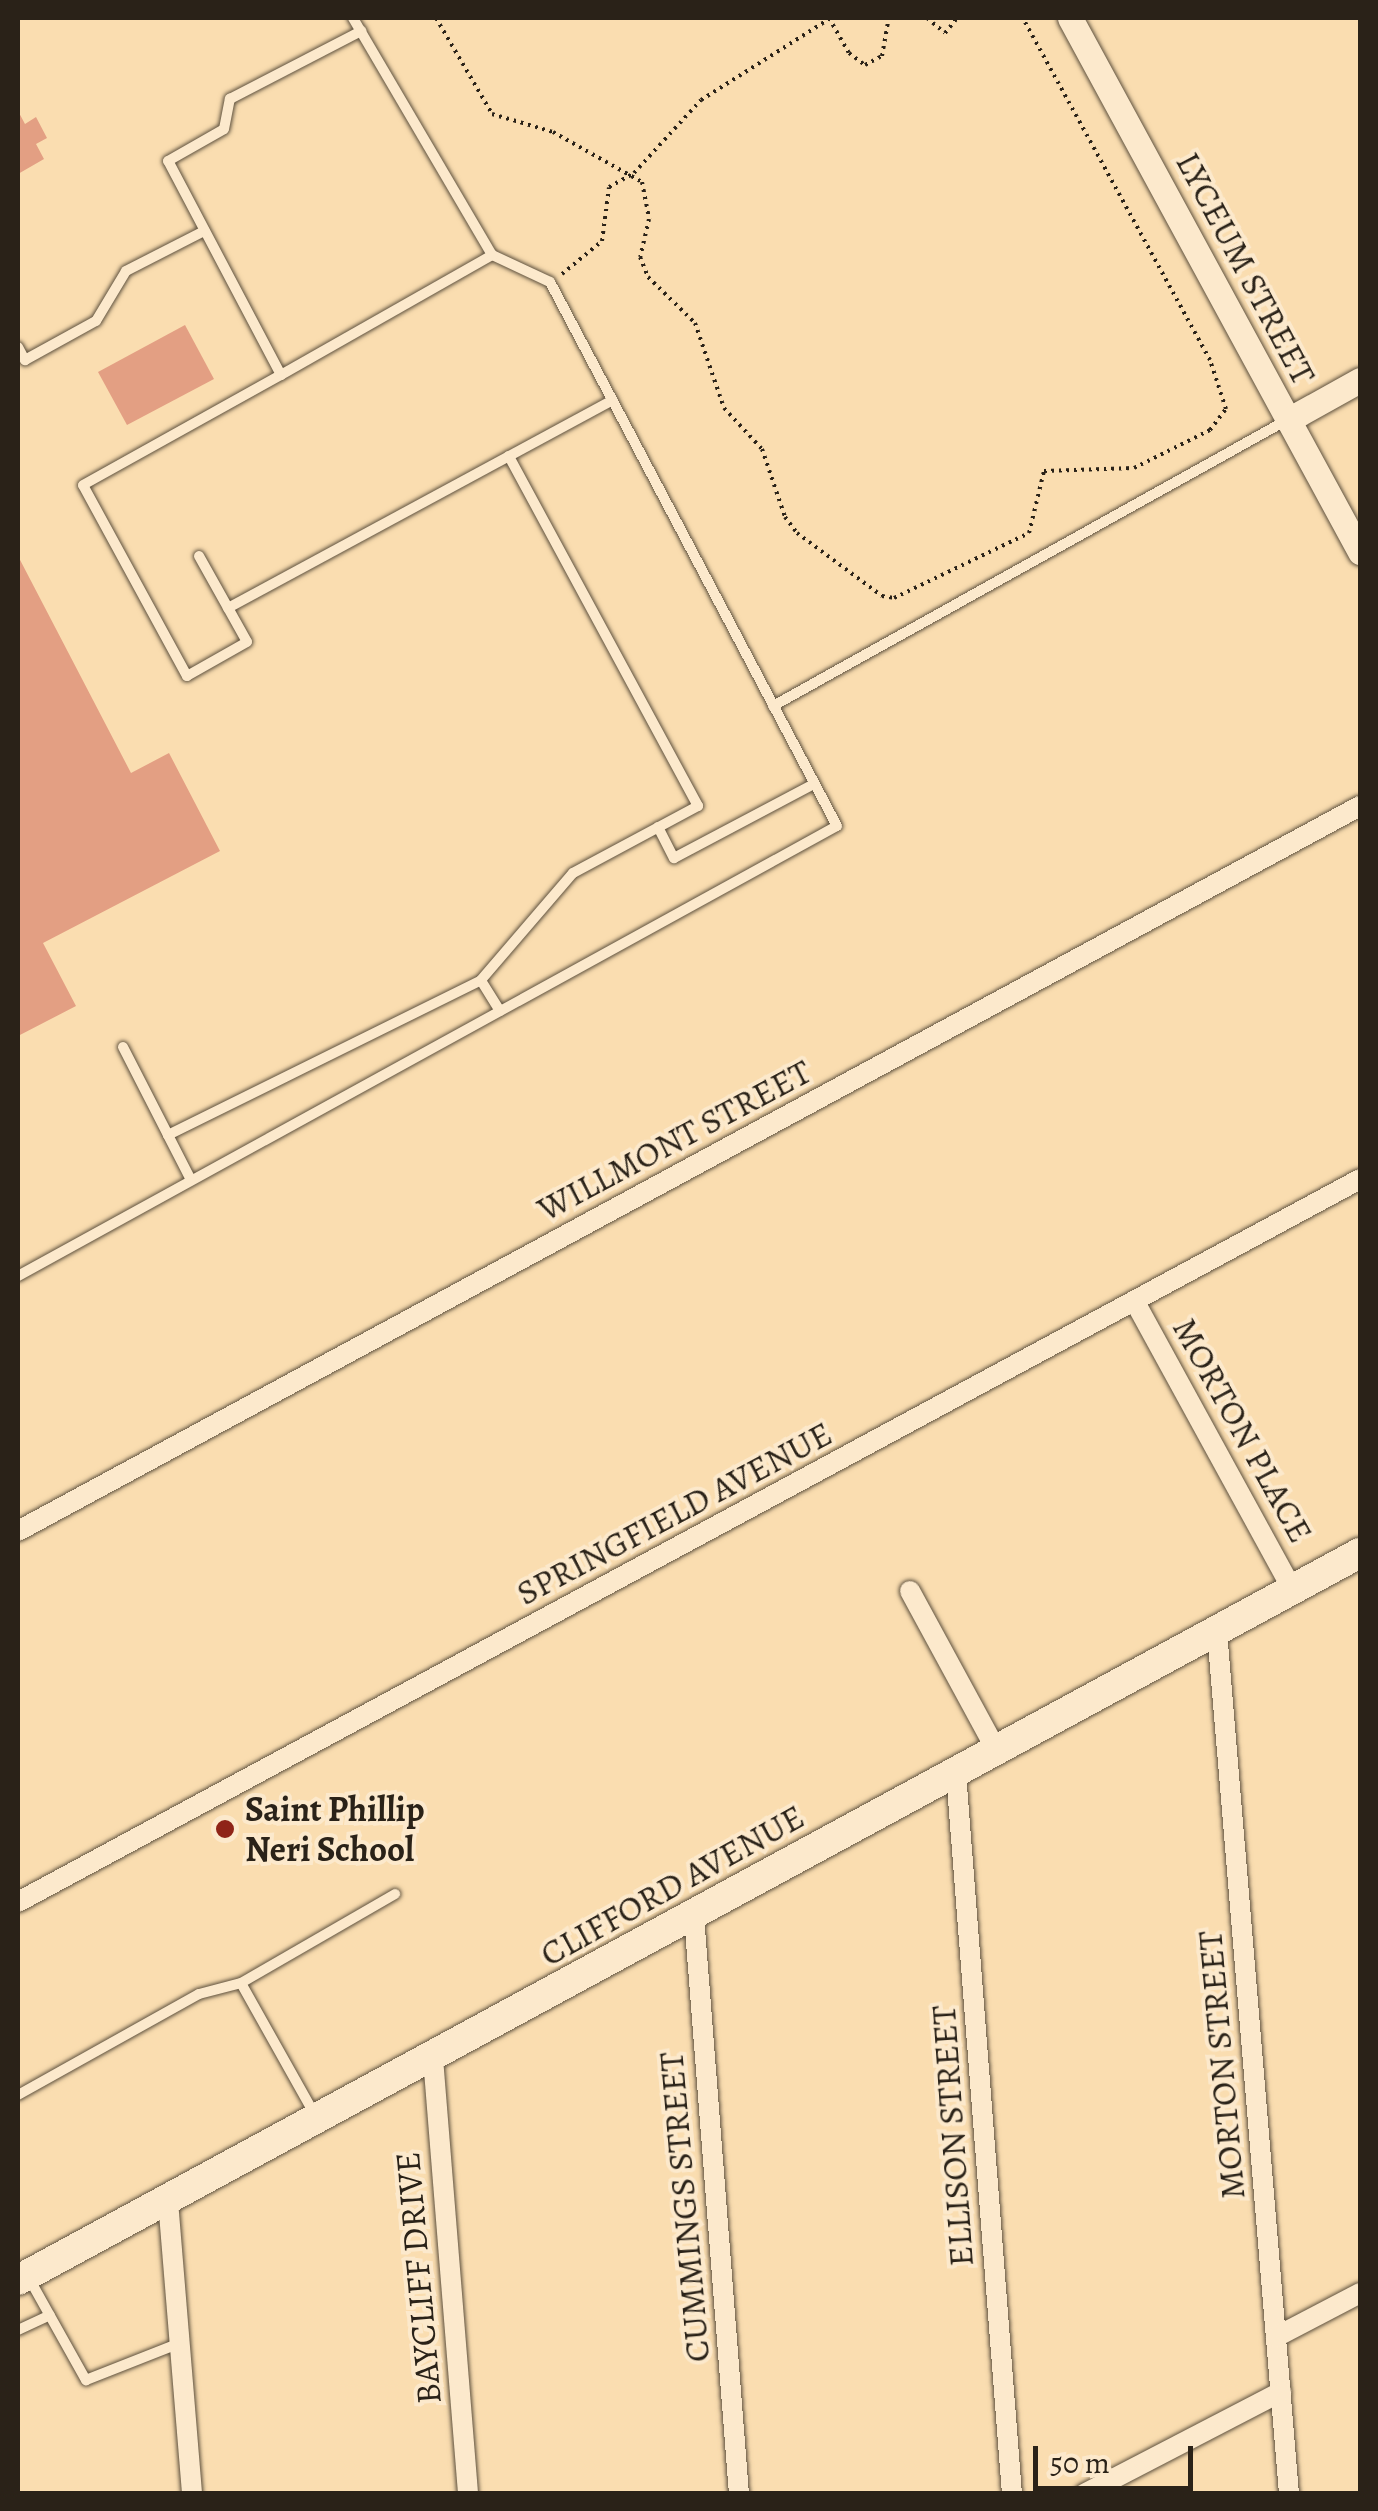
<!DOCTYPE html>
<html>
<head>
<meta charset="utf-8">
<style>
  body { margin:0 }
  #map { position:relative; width:1378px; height:2511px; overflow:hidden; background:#faddb0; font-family:Alegreya,serif }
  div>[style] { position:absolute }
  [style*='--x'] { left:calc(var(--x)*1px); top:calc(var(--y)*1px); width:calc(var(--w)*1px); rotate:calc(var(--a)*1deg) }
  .building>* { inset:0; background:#e39f83 }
  .path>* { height:4px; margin-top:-2px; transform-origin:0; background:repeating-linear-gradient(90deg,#2a2218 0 2.5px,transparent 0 7.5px) }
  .roads { filter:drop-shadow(0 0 2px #5e513e) drop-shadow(0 0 2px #5e513e) }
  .service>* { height:10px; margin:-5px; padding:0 5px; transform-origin:5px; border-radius:5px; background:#fce9cc }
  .minor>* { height:20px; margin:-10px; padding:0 10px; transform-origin:10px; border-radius:10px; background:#fce9cc }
  .tertiary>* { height:25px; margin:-12.5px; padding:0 12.5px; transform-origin:12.5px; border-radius:12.5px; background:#fce9cc }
  .secondary>* { height:30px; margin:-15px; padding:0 15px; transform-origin:15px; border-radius:15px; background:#fce9cc }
  .dots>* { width:28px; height:28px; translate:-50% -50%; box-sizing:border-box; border:5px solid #fce9cc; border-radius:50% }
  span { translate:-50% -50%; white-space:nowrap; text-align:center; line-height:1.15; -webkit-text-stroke:8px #fce9cc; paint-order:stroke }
  .street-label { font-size:35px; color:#2a2218 }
  .poi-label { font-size:35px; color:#2a2218; font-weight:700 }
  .left { translate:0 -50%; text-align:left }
  .frame { position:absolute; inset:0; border:20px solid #2a2218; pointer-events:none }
  .scale { position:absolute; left:1033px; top:2446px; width:160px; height:45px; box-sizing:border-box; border:5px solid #2a2218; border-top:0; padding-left:12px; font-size:30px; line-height:35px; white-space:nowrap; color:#2a2218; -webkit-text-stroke:8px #fce9cc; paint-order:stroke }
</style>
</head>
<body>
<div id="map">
  <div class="building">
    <div style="clip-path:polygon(18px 111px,25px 124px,36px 117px,47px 138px,36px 144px,44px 159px,18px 174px)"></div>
    <div style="clip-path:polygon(185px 325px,214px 379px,127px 425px,98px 372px)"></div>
    <div style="clip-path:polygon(18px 556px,131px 773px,169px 753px,220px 851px,43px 943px,76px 1006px,18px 1036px)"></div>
  </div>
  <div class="path">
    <div style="--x:436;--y:18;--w:111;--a:59.7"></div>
    <div style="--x:492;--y:114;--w:64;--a:16.4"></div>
    <div style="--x:553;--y:132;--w:102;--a:29.3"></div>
    <div style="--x:642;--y:182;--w:38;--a:79"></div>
    <div style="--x:649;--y:219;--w:39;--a:103"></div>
    <div style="--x:640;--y:257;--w:22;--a:68"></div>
    <div style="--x:648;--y:277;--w:66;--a:44.4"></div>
    <div style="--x:695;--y:323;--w:90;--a:71.2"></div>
    <div style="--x:724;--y:408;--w:56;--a:47.2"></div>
    <div style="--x:762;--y:449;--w:72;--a:71.3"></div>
    <div style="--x:785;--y:517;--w:20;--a:53"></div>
    <div style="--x:797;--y:533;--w:106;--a:36.5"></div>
    <div style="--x:882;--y:596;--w:12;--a:9"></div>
    <div style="--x:894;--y:598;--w:150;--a:-25.7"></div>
    <div style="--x:1029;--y:533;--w:64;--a:-76.4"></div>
    <div style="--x:1044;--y:471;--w:90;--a:-1.9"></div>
    <div style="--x:1134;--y:468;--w:85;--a:-26.6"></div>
    <div style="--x:1210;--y:430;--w:26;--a:-53"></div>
    <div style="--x:1226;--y:409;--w:52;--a:-108.1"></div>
    <div style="--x:1210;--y:360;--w:390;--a:-118.7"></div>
    <div style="--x:829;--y:18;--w:40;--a:60.3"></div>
    <div style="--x:849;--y:53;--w:20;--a:37"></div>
    <div style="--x:865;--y:65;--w:19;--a:-28"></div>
    <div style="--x:882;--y:56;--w:39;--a:-80"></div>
    <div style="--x:927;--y:18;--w:23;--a:40"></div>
    <div style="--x:945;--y:33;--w:19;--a:-51"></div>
    <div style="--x:562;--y:274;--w:52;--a:-39.5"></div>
    <div style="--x:602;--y:241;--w:54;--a:-82.6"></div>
    <div style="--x:609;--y:187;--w:29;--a:-29"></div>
    <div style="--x:634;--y:173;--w:99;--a:-47.5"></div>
    <div style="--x:701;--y:100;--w:151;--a:-32.3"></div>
  </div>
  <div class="roads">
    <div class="service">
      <div style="--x:18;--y:347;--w:15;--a:62"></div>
      <div style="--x:25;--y:360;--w:81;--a:-28.8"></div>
      <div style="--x:96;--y:321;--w:58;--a:-59"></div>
      <div style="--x:126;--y:271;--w:88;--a:-27.1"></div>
      <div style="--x:281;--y:375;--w:243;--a:-29.6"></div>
      <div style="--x:199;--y:556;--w:98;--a:60.8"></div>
      <div style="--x:247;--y:642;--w:69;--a:150.5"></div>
      <div style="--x:187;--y:676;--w:217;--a:-118.6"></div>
      <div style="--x:83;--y:485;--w:227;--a:-29.1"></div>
      <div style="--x:281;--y:375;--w:242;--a:-117.8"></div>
      <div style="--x:168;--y:161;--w:64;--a:-29.7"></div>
      <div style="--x:224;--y:129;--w:31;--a:-79"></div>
      <div style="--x:230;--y:99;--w:148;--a:-27.4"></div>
      <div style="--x:228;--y:608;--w:437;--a:-28.4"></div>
      <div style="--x:773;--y:706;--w:588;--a:-29.09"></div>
      <div style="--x:658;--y:827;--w:35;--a:63"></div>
      <div style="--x:674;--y:858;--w:158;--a:-27.9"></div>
      <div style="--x:500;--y:1011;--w:36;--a:-122"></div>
      <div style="--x:481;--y:980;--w:141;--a:-49.3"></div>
      <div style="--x:573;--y:873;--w:142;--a:-28.2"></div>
      <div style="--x:698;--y:806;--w:398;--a:-118.4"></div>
      <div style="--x:123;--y:1047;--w:99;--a:62.9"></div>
      <div style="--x:191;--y:1180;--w:51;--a:-117.1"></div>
      <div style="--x:168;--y:1135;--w:349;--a:-26.3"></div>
      <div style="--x:18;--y:1276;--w:934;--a:-28.79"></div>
      <div style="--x:837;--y:826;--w:615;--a:-117.81"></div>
      <div style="--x:550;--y:282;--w:64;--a:-155"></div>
      <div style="--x:492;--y:255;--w:275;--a:-120.4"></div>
      <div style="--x:18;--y:2095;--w:207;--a:-29.2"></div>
      <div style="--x:199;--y:1994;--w:43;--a:-14.7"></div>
      <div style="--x:315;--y:2115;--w:151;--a:-119.3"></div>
      <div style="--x:241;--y:1983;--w:178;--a:-30"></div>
      <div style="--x:30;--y:2280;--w:115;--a:60.8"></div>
      <div style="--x:86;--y:2380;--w:101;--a:-21.5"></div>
      <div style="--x:18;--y:2330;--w:35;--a:-25"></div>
    </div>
    <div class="minor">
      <div style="--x:1135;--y:1302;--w:328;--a:61.3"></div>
      <div style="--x:18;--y:1531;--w:1525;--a:-28.38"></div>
      <div style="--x:910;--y:1591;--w:182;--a:61.5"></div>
      <div style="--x:1217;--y:1631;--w:866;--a:85.23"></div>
      <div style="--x:956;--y:1773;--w:723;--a:85.56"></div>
      <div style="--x:18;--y:1902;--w:1524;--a:-28.31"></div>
      <div style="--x:694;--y:1916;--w:580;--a:85.55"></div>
      <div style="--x:433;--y:2058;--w:437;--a:85.4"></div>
      <div style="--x:168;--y:2201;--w:294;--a:85.3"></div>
      <div style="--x:1276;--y:2337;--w:95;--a:-27.6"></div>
      <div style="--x:1084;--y:2494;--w:222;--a:-27.4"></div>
    </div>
    <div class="tertiary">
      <div style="--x:1070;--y:18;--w:608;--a:61.49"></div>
      <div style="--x:1288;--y:420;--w:82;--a:-29.1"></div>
    </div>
    <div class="secondary">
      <div style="--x:18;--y:2280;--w:1526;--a:-28.45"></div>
    </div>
  </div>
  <div class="dots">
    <div style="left:225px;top:1829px;background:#8f2418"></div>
  </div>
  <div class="street-label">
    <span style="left:1246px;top:268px;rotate:62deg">LYCEUM STREET</span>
    <span style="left:674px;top:1140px;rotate:-28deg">WILLMONT STREET</span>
    <span style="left:1243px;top:1430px;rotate:61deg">MORTON PLACE</span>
    <span style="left:674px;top:1513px;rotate:-28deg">SPRINGFIELD AVENUE</span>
    <span style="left:672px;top:1885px;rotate:-29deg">CLIFFORD AVENUE</span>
    <span style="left:1221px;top:2065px;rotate:-95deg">MORTON STREET</span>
    <span style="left:952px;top:2136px;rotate:-94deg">ELLISON STREET</span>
    <span style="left:684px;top:2207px;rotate:-95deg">CUMMINGS STREET</span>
    <span style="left:418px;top:2278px;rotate:-95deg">BAYCLIFF DRIVE</span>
  </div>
  <div class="poi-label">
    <span class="left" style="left:245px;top:1829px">Saint Phillip<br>Neri School</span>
  </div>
  <div class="frame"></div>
  <div class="scale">50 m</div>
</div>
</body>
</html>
